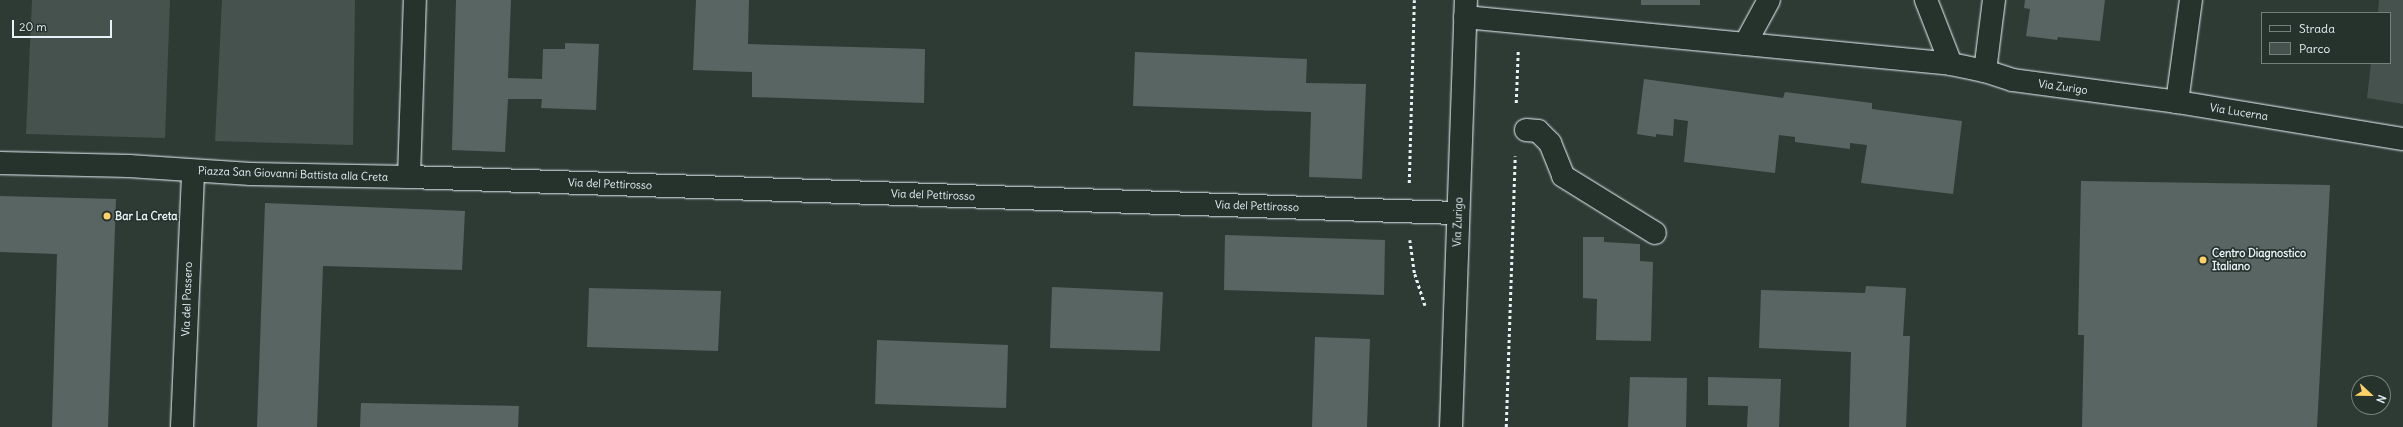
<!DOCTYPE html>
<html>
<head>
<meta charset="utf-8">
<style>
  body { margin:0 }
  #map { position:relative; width:2403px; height:427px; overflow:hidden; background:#2e3b35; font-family:Delius,sans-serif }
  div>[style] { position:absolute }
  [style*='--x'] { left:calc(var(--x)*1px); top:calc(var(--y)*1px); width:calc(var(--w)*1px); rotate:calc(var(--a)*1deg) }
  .green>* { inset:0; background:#45524e }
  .building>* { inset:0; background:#596563 }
  .path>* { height:2.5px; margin-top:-1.25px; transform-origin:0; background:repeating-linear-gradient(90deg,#e8f1f8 0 3px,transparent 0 6px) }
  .roads { filter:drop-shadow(0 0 1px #e8f1f8) drop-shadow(0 0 1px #e8f1f8) }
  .minor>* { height:22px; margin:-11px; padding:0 11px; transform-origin:11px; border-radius:11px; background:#26332d }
  .major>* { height:22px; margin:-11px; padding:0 11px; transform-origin:11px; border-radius:11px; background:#26332d }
  .dots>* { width:11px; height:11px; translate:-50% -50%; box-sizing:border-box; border:2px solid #26332d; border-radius:50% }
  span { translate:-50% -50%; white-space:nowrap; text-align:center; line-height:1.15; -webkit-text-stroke:3.5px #26332d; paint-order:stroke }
  .street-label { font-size:11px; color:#e8f1f8 }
  .poi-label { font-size:11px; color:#e8f1f8; font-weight:700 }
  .left { translate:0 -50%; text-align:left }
  .legend { position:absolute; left:2261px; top:12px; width:130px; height:52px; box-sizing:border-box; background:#26332d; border:1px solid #747f7e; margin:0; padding:5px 7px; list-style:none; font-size:12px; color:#e8f1f8 }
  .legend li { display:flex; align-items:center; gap:8px; height:20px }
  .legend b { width:20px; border:1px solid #747f7e }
  .north { position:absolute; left:2351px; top:375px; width:40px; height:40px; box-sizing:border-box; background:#26332d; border:1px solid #747f7e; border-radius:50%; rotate:112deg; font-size:11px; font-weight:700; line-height:16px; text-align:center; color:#e8f1f8 }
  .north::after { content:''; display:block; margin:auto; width:14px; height:18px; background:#ffd166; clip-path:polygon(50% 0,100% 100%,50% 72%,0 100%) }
  .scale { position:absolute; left:12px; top:20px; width:100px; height:18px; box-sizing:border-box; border:2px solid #e8f1f8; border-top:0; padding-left:5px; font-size:12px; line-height:14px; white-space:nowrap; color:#e8f1f8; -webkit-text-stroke:3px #26332d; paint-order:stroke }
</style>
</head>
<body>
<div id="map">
  <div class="green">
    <div style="clip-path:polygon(32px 0,170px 0,165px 138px,26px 134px)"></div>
    <div style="clip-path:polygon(222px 0,355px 0,353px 145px,215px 141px)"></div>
    <div style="clip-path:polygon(2379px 0,2403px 0,2403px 104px,2367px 98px,2371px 63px,2390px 63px,2390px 13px,2378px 13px)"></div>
  </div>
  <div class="building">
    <div style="clip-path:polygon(456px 0,511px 0,508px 78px,542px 79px,543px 49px,565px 49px,565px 43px,599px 44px,596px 110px,541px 108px,542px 99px,508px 99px,505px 152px,452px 150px)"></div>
    <div style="clip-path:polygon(696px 0,749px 0,748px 44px,925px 49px,924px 103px,752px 97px,752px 72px,693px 70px)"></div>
    <div style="clip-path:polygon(1641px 0,1700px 0,1700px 5px,1641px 5px)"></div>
    <div style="clip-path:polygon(2025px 0,2105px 0,2100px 41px,2058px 37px,2057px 40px,2026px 36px,2030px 9px,2024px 8px)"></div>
    <div style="clip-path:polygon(1135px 52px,1307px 59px,1306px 83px,1366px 84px,1362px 179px,1309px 177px,1311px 112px,1133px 106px)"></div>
    <div style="clip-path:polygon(1644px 79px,1783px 98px,1785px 92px,1872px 103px,1872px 109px,1962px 121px,1953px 194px,1861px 183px,1867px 145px,1850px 143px,1850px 149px,1795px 142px,1795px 137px,1779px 135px,1775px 173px,1684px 162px,1688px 121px,1674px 119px,1673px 136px,1656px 134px,1656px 137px,1637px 134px)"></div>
    <div style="clip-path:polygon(2081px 181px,2330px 185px,2317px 427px,2082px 427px,2084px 335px,2078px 335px)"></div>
    <div style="clip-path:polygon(0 196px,116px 199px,108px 427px,52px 427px,57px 254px,0 252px)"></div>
    <div style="clip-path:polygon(265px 203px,465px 211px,462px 270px,323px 266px,317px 427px,257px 427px)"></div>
    <div style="clip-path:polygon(1225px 235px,1385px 240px,1384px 295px,1224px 290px)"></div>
    <div style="clip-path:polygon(1583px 237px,1604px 237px,1604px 242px,1640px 244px,1640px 261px,1653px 262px,1651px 341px,1596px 340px,1597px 299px,1583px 298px)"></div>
    <div style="clip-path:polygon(1866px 286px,1906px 288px,1903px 336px,1910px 336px,1906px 427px,1849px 427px,1851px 352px,1759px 348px,1761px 290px,1865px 293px)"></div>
    <div style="clip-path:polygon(1052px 287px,1163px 292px,1160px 351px,1050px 348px)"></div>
    <div style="clip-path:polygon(589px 288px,721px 291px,718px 351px,587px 347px)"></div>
    <div style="clip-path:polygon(1315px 337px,1370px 339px,1367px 427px,1312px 427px)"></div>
    <div style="clip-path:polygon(877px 340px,1008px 345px,1006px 408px,875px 404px)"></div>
    <div style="clip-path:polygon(1630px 377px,1687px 378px,1686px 427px,1628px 427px)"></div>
    <div style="clip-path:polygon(1708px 377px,1781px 379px,1779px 427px,1747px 427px,1748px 406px,1708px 405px)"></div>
    <div style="clip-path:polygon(361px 403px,519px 406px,518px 427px,360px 427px)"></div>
  </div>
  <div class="path">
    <div style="--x:1516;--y:103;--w:53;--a:-87.8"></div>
    <div style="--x:1409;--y:183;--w:183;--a:-88.4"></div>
    <div style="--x:1410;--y:240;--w:34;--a:82"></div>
    <div style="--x:1415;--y:274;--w:33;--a:72"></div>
    <div style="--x:1506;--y:427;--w:271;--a:-88.1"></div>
  </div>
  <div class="roads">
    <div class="minor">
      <div style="--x:1926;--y:0;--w:69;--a:68.7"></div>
      <div style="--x:1465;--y:17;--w:488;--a:5.5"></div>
      <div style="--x:1951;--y:64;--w:35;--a:12"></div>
      <div style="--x:1985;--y:71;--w:29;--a:18"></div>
      <div style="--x:2013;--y:80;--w:165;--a:7.6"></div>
      <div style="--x:2177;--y:102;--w:229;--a:9.3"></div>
      <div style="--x:1745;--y:44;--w:50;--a:-61.4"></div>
      <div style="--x:1985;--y:71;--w:72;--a:-82.8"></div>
      <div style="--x:2177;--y:102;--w:103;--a:-82.2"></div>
      <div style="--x:1526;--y:130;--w:12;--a:5"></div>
      <div style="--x:1538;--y:131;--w:17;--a:45"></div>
      <div style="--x:1550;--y:143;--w:35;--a:68"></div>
      <div style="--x:1563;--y:176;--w:108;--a:31.8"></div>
      <div style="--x:0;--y:163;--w:129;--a:1.3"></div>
      <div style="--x:129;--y:166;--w:122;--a:3.8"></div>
      <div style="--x:251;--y:174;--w:158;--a:1.1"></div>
      <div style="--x:409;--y:177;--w:1050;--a:1.97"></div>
      <div style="--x:409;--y:177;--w:177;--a:-88.1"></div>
      <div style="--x:182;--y:427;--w:256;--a:-87.5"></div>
    </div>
    <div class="major">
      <div style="--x:1451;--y:427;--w:427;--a:-88"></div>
    </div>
  </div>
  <div class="dots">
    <div style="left:107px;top:216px;background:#ffd166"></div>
    <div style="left:2203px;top:260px;background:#ffd166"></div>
  </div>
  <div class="street-label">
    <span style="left:2063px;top:87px;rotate:8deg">Via Zurigo</span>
    <span style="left:2239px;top:112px;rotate:9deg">Via Lucerna</span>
    <span style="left:293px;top:174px;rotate:2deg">Piazza San Giovanni Battista alla Creta</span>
    <span style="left:610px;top:184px;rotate:2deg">Via del Pettirosso</span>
    <span style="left:933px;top:195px;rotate:2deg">Via del Pettirosso</span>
    <span style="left:1257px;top:206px;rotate:2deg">Via del Pettirosso</span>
    <span style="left:1458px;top:222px;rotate:-88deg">Via Zurigo</span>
    <span style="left:187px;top:299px;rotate:-88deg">Via del Passero</span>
  </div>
  <div class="poi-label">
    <span class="left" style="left:115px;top:216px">Bar La Creta</span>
    <span class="left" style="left:2212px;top:260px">Centro Diagnostico<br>Italiano</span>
  </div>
  <ul class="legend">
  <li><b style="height:5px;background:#26332d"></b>Strada</li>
  <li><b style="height:11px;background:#45524e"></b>Parco</li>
  </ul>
  <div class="north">N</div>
  <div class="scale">20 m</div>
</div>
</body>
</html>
